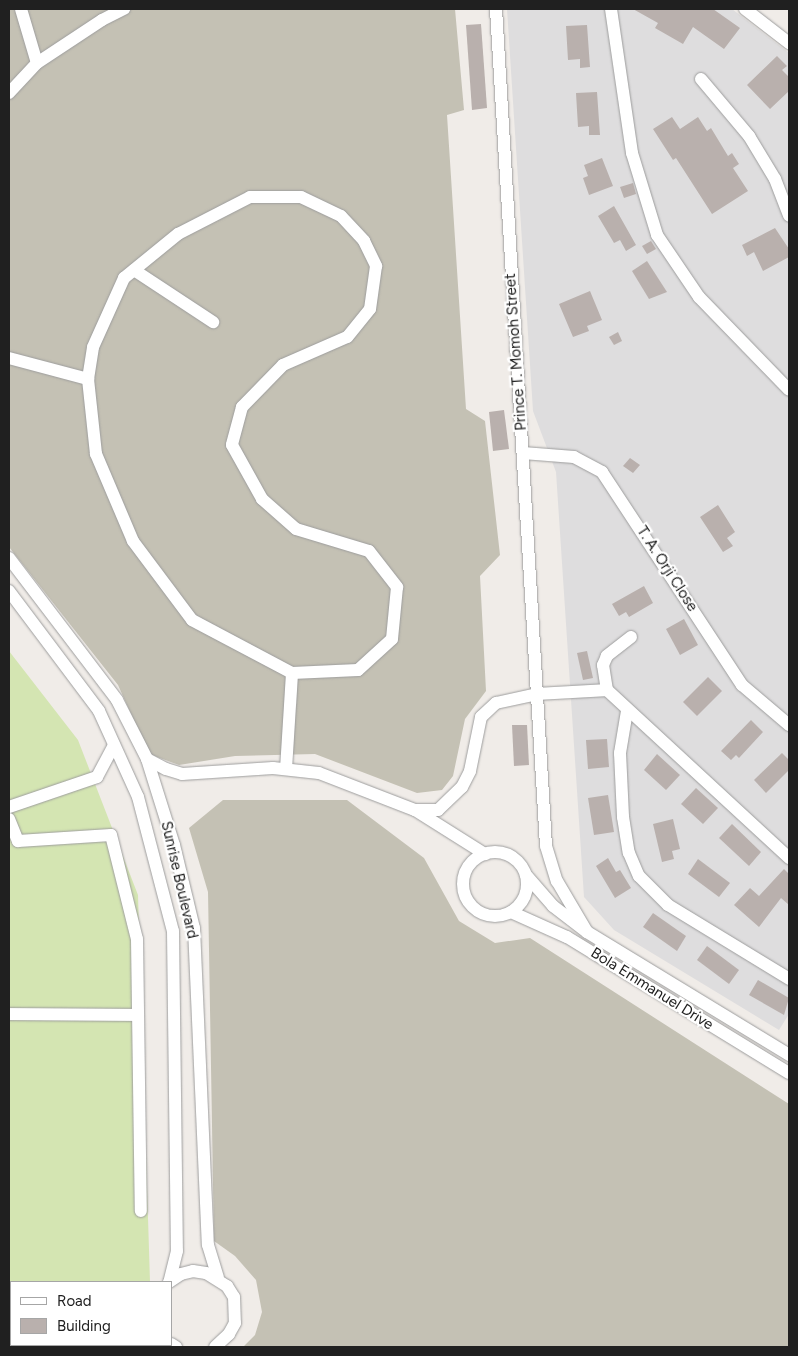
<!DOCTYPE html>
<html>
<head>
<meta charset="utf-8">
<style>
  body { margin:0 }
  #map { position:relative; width:798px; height:1356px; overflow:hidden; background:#f0ece8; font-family:Figtree,sans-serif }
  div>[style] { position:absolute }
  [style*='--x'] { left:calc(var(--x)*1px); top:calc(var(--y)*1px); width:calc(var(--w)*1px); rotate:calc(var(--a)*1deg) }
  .residential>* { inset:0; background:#deddde }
  .construction>* { inset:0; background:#c4c1b4 }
  .grass>* { inset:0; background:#d4e5b2 }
  .building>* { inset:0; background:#b9b0ad }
  .roads { filter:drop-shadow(0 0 1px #9d9d9d) drop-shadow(0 0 1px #9d9d9d) }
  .minor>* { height:12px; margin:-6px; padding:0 6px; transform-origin:6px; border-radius:6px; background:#fff }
  .minor>.ring { margin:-6px; padding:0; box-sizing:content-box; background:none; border:12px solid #fff; border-radius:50% }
  span { translate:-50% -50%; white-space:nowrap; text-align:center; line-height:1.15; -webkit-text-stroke:4.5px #fff; paint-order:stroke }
  .street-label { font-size:15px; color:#202020 }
  .frame { position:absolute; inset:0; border:10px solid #202020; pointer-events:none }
  .legend { position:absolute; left:10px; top:1281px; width:162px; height:65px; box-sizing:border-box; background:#fff; border:1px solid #a6a6a6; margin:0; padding:6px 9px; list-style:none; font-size:15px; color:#202020 }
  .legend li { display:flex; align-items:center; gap:10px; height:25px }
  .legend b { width:25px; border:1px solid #a6a6a6 }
</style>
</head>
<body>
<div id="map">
  <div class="residential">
    <div style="clip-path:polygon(507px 9px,732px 9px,789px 53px,789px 1014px,779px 1030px,614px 930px,584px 897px,556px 472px,533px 411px)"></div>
  </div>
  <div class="construction">
    <div style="clip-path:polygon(9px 9px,455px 9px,464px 110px,447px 115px,466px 409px,485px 421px,500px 555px,480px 576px,486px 691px,465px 719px,453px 776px,442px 790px,417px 793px,315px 754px,235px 756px,179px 765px,149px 754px,118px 685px,9px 547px)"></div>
    <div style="clip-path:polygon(223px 800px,347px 800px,424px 858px,459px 921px,495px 943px,530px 938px,789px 1104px,789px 1347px,243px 1347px,255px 1335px,262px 1312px,256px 1280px,235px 1256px,214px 1241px,208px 892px,189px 828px)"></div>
  </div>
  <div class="grass">
    <div style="clip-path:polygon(9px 651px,78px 740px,138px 895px,150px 1282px,11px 1282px,11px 1345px,152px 1347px,9px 1347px)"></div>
  </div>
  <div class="building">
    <div style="clip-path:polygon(633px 9px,713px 9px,740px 28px,724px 49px,693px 27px,683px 44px,655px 28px,658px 23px)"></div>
    <div style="clip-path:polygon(481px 24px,487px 108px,472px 110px,466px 25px)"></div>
    <div style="clip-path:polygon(587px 25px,590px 67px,580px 68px,580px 59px,568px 60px,566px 26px)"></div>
    <div style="clip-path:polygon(777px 56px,787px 66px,782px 70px,789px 77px,789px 91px,770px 109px,747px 85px)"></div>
    <div style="clip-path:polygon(597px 92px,600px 135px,589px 135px,589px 126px,578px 127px,576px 93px)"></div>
    <div style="clip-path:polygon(672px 117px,680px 129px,698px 117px,707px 131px,711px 128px,728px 156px,732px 153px,739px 164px,733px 168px,748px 191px,712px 214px,676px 158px,673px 160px,653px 129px)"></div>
    <div style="clip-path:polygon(602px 158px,613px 186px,589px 195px,583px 178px,588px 176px,584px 165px)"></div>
    <div style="clip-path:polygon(633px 183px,636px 194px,624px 198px,620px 187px)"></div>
    <div style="clip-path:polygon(614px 206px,636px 245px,626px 251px,620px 240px,614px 243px,598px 216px)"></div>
    <div style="clip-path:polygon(775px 228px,789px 249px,789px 257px,763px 271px,754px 252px,747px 256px,742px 245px)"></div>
    <div style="clip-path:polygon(651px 241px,656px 249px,647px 254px,642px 246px)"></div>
    <div style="clip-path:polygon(647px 261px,667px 292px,649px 299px,632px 271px)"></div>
    <div style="clip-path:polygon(590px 291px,602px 320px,587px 326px,589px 331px,573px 337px,559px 304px)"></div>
    <div style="clip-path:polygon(618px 332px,622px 341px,614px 345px,609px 337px)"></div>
    <div style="clip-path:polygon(504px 410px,509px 449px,493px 451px,489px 412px)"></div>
    <div style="clip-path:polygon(630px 458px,640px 465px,633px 473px,623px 466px)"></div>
    <div style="clip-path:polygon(718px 505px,735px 532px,727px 538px,733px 546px,723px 552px,700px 517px)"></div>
    <div style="clip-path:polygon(644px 586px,653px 603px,629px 617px,626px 612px,619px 616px,612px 604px)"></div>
    <div style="clip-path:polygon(684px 619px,698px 645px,680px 655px,666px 629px)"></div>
    <div style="clip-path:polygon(587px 651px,593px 678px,583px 680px,577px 653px)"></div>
    <div style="clip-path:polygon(708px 677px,722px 691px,697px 716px,683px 702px)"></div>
    <div style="clip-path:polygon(751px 720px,763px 732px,739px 758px,736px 755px,731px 760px,721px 751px)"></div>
    <div style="clip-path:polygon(512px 725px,527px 725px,529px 765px,514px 766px)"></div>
    <div style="clip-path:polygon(607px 739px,609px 767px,588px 769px,586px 740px)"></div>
    <div style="clip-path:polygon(782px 753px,789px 760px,789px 770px,766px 793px,754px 780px)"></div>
    <div style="clip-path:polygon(657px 754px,680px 775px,666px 790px,644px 770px)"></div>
    <div style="clip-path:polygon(696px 788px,718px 808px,703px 824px,681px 804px)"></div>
    <div style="clip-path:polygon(608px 795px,614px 832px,594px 835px,588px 798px)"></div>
    <div style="clip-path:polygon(673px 819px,680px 849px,672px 851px,674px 859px,662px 862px,653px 824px)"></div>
    <div style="clip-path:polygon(732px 824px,761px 852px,749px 866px,719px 838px)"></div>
    <div style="clip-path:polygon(608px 858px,616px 872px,620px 870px,631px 888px,615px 898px,596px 866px)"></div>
    <div style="clip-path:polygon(698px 859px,730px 883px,719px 897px,688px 874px)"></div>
    <div style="clip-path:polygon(784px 869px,789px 874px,789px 905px,781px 898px,759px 927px,734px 905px,750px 888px,759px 896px)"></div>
    <div style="clip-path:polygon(653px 913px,686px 936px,677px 951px,643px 927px)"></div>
    <div style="clip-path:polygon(707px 946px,739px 970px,729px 984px,697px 960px)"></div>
    <div style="clip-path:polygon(758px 980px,789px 998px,784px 1015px,749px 995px)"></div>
  </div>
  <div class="roads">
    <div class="minor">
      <div style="--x:21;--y:9;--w:56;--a:73.5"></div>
      <div style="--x:496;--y:9;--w:838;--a:86.58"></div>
      <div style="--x:546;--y:846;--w:37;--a:73"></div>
      <div style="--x:557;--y:881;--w:59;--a:59.5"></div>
      <div style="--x:611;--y:9;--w:146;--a:81.7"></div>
      <div style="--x:632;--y:153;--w:86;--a:73"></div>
      <div style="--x:657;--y:235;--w:75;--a:55.9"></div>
      <div style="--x:699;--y:297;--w:129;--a:45.9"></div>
      <div style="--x:745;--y:9;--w:56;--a:37.7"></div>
      <div style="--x:701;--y:79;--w:75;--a:49.9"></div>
      <div style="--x:749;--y:136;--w:50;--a:58.8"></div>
      <div style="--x:775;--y:179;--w:39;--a:69"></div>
      <div style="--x:9;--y:93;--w:41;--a:-47"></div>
      <div style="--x:37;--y:63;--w:78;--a:-33.5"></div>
      <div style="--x:102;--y:20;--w:25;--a:-27"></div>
      <div style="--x:250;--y:197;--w:51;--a:0"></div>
      <div style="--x:301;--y:197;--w:44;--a:25.4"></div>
      <div style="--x:341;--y:216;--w:34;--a:47"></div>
      <div style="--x:364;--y:241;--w:28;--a:64"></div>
      <div style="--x:376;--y:266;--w:43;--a:97.9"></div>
      <div style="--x:370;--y:309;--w:36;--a:129"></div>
      <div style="--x:347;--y:337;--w:70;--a:156.4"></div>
      <div style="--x:283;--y:365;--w:59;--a:134.3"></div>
      <div style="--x:242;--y:407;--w:39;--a:105"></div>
      <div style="--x:232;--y:445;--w:62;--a:60.9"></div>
      <div style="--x:262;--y:499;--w:45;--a:41.4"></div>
      <div style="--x:296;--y:529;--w:76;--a:16.8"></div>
      <div style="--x:369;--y:551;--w:46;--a:52.1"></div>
      <div style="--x:397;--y:587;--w:52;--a:95.5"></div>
      <div style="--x:392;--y:639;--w:46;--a:137.6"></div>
      <div style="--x:358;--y:670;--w:66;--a:177.4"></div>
      <div style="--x:292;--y:673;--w:113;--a:-152.1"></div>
      <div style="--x:192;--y:620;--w:99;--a:-126.8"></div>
      <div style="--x:133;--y:541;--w:95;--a:-113"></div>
      <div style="--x:96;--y:454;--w:75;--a:-96.1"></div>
      <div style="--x:88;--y:379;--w:32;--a:-81"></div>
      <div style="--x:93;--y:347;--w:76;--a:-65.8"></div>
      <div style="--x:124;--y:278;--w:70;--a:-39.2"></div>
      <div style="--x:178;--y:234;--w:81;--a:-27.2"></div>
      <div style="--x:134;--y:270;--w:95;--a:33.4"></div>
      <div style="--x:9;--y:358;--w:82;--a:14.9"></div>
      <div style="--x:523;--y:453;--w:51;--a:4.5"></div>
      <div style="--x:574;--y:457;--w:32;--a:28"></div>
      <div style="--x:602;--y:472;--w:255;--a:56.7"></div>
      <div style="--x:742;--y:685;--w:62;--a:40.4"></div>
      <div style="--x:9;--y:558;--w:178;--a:52.7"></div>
      <div style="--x:117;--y:700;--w:66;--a:63"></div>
      <div style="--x:147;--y:759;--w:90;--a:72.6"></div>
      <div style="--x:174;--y:845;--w:85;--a:76.5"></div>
      <div style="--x:194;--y:928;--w:317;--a:87.5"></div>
      <div style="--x:208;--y:1245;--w:34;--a:73"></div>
      <div style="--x:9;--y:591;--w:150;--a:53.1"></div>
      <div style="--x:99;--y:711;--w:94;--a:65.6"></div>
      <div style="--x:138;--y:797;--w:138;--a:75.4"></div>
      <div style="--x:173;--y:931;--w:320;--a:89.3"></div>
      <div style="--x:177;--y:1251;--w:30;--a:104"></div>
      <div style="--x:631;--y:637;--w:31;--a:142"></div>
      <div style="--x:607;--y:656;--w:10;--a:114"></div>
      <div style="--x:603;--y:665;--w:25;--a:81"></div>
      <div style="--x:607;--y:690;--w:248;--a:42.7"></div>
      <div style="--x:627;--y:711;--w:43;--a:99.5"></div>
      <div style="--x:620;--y:753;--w:64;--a:87.3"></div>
      <div style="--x:623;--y:817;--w:36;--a:81"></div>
      <div style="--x:629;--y:853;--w:25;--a:67"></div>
      <div style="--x:639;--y:876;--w:41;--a:45"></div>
      <div style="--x:668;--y:905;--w:142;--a:31.4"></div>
      <div style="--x:147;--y:759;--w:21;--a:28"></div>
      <div style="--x:166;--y:769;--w:17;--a:17"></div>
      <div style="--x:182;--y:774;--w:91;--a:-3.8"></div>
      <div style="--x:273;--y:768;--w:46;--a:6.2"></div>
      <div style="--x:319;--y:773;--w:103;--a:21.1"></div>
      <div style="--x:415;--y:810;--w:83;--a:32.2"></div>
      <div style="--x:286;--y:769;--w:96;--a:-86.4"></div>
      <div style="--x:9;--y:807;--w:93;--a:-18.8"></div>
      <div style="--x:97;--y:777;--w:36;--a:-62"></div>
      <div style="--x:415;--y:810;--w:23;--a:0"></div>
      <div style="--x:438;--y:810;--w:33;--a:-44"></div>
      <div style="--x:462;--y:787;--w:18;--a:-63"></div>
      <div style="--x:470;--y:771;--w:55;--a:-78.5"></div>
      <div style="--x:481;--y:717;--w:21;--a:-43"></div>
      <div style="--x:496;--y:703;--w:43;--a:-12.1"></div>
      <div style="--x:538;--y:694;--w:69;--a:-3.3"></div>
      <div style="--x:9;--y:819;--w:24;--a:68"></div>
      <div style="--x:18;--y:841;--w:93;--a:-3.7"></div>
      <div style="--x:111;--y:835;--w:107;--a:76"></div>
      <div style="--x:137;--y:939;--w:272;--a:89.2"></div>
      <div class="ring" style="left:463px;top:852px;width:52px;height:52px"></div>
      <div style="--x:526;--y:875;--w:41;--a:48.9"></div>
      <div style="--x:553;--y:906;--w:43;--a:37.4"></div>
      <div style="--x:587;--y:932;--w:237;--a:31.3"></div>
      <div style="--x:511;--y:912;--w:61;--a:24.1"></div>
      <div style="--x:567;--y:937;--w:260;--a:31.5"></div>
      <div style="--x:9;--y:1014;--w:129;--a:0.4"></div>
      <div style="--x:169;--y:1282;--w:14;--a:-34"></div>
      <div style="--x:181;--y:1274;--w:12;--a:-14"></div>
      <div style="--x:193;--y:1271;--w:13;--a:9"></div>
      <div style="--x:206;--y:1273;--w:25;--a:32"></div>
      <div style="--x:227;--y:1286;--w:13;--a:58"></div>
      <div style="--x:234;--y:1297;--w:26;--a:88"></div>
      <div style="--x:235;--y:1323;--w:13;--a:119"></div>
      <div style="--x:229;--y:1334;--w:19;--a:137"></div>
      <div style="--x:9;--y:1308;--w:2;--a:0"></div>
      <div style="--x:171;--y:1344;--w:6;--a:31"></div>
    </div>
  </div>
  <div class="street-label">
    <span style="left:516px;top:352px;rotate:-94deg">Prince T. Momoh Street</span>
    <span style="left:667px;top:569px;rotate:57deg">T. A. Orji Close</span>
    <span style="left:179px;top:880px;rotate:77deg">Sunrise Boulevard</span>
    <span style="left:652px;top:989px;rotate:32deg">Bola Emmanuel Drive</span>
  </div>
  <div class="frame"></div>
  <ul class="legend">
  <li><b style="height:6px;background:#fff"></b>Road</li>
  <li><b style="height:14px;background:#b9b0ad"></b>Building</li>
  </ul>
</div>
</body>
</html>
